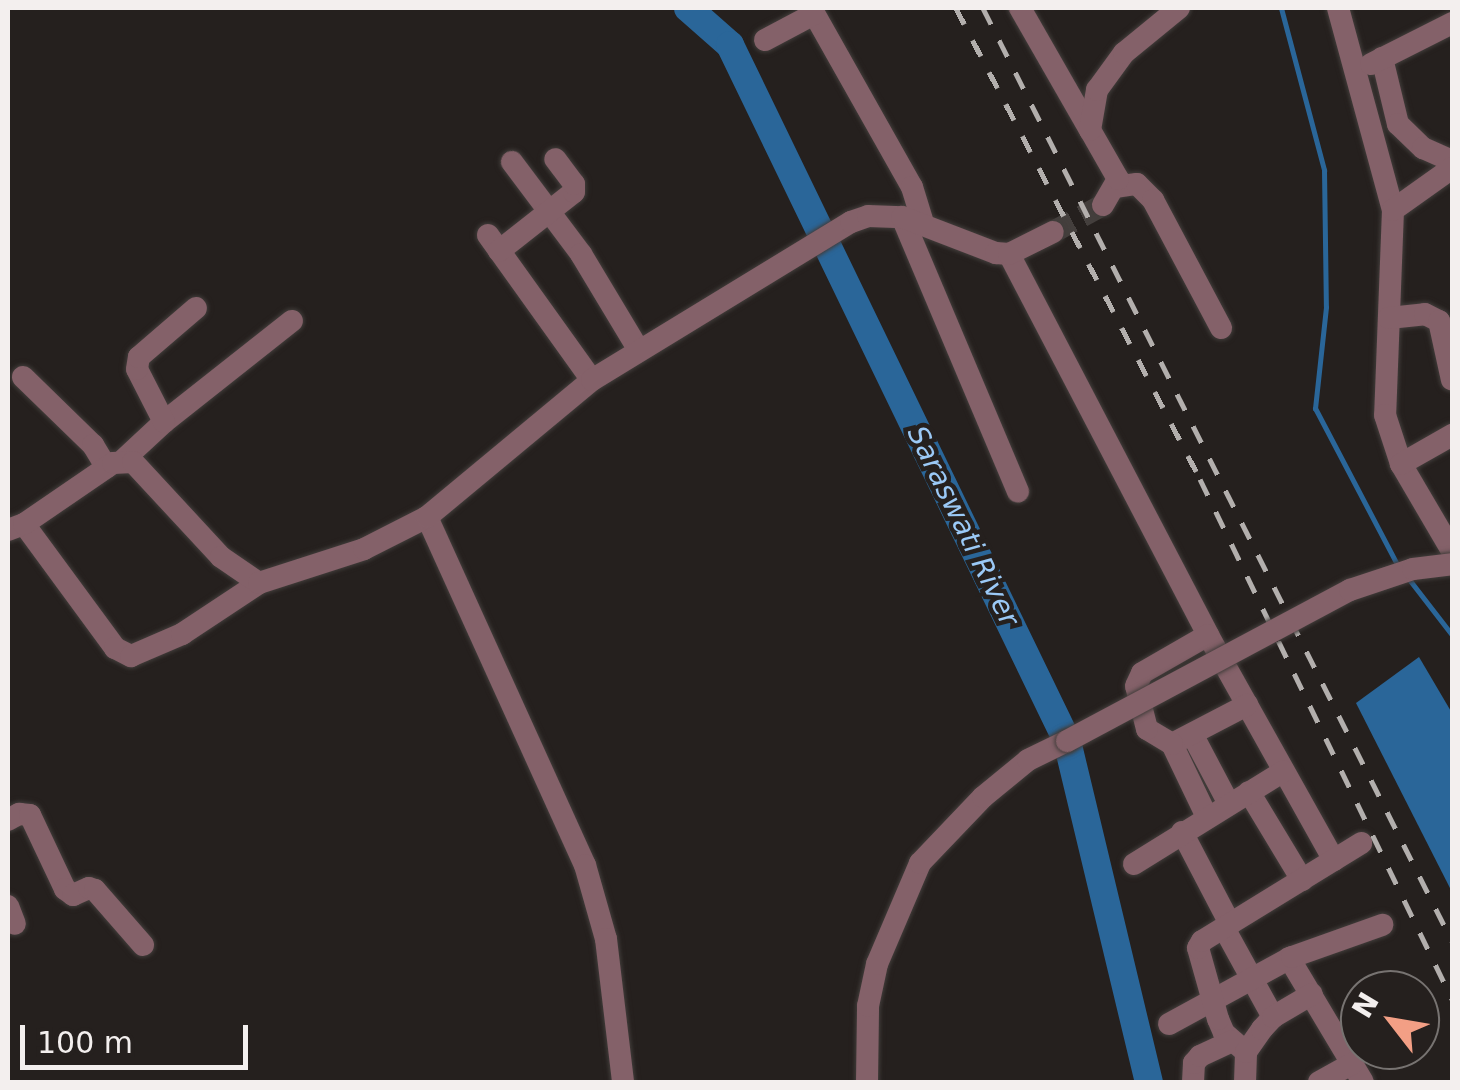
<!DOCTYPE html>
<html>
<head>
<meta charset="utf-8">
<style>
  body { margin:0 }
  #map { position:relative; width:1460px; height:1090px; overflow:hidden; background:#25201e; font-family:"DejaVu Sans",sans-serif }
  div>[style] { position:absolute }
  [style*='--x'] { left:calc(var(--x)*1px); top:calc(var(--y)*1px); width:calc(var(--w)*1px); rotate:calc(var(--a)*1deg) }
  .water>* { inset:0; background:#2a6699 }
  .stream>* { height:5px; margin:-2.5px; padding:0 2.5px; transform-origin:2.5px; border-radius:2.5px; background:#2a6699 }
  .river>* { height:28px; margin:-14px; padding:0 14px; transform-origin:14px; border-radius:14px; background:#2a6699 }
  .minor-tunnel>* { height:22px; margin-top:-11px; transform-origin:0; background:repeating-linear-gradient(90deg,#443f3d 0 22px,transparent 0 33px) }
  .roads { filter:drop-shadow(0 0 2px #423d3b) drop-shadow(0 0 2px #423d3b) }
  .minor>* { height:22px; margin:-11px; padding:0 11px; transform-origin:11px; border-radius:11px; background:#846169 }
  .rail>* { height:5px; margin-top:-2.5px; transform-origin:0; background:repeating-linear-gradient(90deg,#b3afad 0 18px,transparent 0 36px) }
  .bridges { filter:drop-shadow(0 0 2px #423d3b) drop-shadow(0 0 2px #423d3b) }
  .minor-bridge>* { height:22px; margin:-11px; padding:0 11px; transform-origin:11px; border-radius:11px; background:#846169 }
  span { translate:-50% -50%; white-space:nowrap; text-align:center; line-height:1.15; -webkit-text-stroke:9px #25201e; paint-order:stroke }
  .water-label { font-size:28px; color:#9bc9f6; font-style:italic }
  .frame { position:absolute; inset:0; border:10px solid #f3efee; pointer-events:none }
  .north { position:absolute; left:1340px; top:970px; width:100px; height:100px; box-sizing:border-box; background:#25201e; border:2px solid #777371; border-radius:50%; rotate:301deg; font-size:28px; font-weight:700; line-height:40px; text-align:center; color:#f3efee }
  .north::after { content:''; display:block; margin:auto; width:35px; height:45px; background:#f39f85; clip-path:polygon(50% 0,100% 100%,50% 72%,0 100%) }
  .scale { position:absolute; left:20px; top:1025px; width:228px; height:45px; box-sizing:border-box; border:5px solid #f3efee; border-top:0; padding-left:12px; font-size:30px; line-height:35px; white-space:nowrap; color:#f3efee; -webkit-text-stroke:8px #25201e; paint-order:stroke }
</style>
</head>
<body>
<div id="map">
  <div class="water">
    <div style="clip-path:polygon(1419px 657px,1452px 713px,1452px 892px,1356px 703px)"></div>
  </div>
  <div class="stream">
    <div style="--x:1281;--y:8;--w:168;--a:75.1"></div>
    <div style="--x:1324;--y:170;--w:137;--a:89.2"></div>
    <div style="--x:1326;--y:307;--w:102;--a:96.2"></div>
    <div style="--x:1315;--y:408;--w:178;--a:62.3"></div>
    <div style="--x:1408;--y:578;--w:72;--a:52.3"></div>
  </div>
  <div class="river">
    <div style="--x:688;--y:8;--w:56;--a:41.4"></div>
    <div style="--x:730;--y:45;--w:773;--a:64.16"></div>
    <div style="--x:1067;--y:741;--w:351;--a:76.5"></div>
  </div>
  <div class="minor-tunnel">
    <div style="--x:1053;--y:232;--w:57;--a:-28.4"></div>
  </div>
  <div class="roads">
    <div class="minor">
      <div style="--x:811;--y:8;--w:206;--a:60.6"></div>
      <div style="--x:912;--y:187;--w:38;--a:73"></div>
      <div style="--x:1020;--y:8;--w:141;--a:60.2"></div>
      <div style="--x:1338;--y:8;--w:209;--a:74.8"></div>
      <div style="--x:1393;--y:210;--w:205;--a:92.2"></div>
      <div style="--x:1385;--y:415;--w:52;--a:71.9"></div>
      <div style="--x:1401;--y:464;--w:101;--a:59.6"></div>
      <div style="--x:765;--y:40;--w:55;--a:-28"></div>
      <div style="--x:1382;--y:58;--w:68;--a:76.4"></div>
      <div style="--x:1398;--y:124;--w:35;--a:44"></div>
      <div style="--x:1423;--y:148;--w:32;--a:24"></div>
      <div style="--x:1371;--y:64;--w:91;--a:-26.8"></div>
      <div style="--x:512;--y:162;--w:115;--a:53.1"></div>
      <div style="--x:581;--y:254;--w:111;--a:59"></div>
      <div style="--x:1115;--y:187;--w:22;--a:-8"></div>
      <div style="--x:1137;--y:184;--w:23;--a:45"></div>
      <div style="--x:1153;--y:200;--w:145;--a:62"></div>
      <div style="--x:1103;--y:205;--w:30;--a:-60"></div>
      <div style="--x:1118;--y:179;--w:56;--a:-119.7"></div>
      <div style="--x:1090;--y:130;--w:41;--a:-80.1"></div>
      <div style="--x:1097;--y:90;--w:46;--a:-53.9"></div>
      <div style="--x:1124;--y:53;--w:71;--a:-39.3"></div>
      <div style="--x:1393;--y:210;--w:72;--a:-35.4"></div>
      <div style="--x:902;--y:217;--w:298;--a:67.1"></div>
      <div style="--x:488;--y:235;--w:178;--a:54.4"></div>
      <div style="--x:499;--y:251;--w:95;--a:-38.2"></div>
      <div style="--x:574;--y:192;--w:8;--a:-90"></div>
      <div style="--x:574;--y:184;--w:31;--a:-127"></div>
      <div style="--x:1009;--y:254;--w:430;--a:62.4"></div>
      <div style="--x:1208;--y:635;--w:258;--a:60.8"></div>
      <div style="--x:1389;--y:318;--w:36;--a:-6"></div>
      <div style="--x:1425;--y:314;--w:16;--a:27"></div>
      <div style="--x:1439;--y:321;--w:60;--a:77.6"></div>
      <div style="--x:23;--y:377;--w:98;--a:44.2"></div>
      <div style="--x:93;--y:445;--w:26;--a:59"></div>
      <div style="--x:164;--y:422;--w:163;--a:-38.3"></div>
      <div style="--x:121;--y:462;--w:59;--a:-42.9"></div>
      <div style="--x:164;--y:422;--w:59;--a:-117"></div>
      <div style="--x:137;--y:369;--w:12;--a:-81"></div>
      <div style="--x:139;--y:357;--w:75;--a:-40.7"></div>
      <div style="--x:1401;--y:464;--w:59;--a:-29.6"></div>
      <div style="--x:427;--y:517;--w:382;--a:65.6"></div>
      <div style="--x:585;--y:865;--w:77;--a:74.2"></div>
      <div style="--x:606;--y:939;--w:144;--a:83.2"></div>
      <div style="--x:24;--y:524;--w:154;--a:53.7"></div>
      <div style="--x:115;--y:648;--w:18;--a:27"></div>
      <div style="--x:131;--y:656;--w:56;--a:-23.3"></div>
      <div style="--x:182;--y:634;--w:92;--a:-33.5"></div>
      <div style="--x:8;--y:530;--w:17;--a:-21"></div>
      <div style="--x:24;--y:524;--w:108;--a:-34.4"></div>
      <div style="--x:113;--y:463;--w:20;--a:-3"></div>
      <div style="--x:133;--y:462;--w:129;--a:47.2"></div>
      <div style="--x:221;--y:557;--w:46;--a:34.4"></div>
      <div style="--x:259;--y:583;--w:110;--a:-17.9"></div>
      <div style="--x:364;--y:549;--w:71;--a:-26.9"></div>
      <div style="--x:427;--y:517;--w:214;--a:-39.7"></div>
      <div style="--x:592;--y:380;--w:303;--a:-31.4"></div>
      <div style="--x:851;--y:222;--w:18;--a:-19"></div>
      <div style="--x:868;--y:216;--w:34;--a:2"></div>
      <div style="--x:902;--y:217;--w:101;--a:21"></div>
      <div style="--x:996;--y:253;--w:13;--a:4"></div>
      <div style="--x:1009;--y:254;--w:49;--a:-26.6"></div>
      <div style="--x:1192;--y:734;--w:79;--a:62.1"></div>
      <div style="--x:1172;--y:744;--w:85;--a:-27.5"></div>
      <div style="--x:1249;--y:792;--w:103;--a:58.9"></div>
      <div style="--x:1207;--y:817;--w:81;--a:-115.6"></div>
      <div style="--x:1172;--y:744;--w:29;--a:-149"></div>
      <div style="--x:1147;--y:729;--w:44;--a:-104.3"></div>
      <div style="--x:1136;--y:686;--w:14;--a:-65"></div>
      <div style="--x:1142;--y:673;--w:76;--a:-29.9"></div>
      <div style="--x:8;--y:820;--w:13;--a:-29"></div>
      <div style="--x:19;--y:814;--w:11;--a:5"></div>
      <div style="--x:30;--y:815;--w:82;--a:64.7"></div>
      <div style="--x:65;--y:889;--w:10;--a:37"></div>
      <div style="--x:73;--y:895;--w:17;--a:-24"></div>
      <div style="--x:89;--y:888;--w:6;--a:18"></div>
      <div style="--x:95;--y:890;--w:73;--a:48.9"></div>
      <div style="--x:1182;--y:832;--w:104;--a:62.4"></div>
      <div style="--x:1134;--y:864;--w:176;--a:-31.8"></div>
      <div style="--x:8;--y:906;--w:19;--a:69"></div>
      <div style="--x:1224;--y:928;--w:102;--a:61.2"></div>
      <div style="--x:1289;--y:958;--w:144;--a:59.2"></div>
      <div style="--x:1169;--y:1024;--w:140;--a:-28.6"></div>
      <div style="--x:1292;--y:957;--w:96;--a:-19.6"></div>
      <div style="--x:1246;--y:1052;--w:29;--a:-139"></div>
      <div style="--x:1224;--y:1033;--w:15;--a:-113"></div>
      <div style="--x:1218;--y:1019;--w:74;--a:-105.7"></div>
      <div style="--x:1198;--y:948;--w:8;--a:-60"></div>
      <div style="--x:1202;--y:941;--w:187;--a:-31.6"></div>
      <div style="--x:867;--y:1082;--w:76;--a:-89.2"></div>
      <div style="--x:868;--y:1006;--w:43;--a:-77.9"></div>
      <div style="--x:877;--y:964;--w:110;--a:-66.9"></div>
      <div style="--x:920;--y:863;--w:91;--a:-46.3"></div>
      <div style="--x:983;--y:797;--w:58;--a:-39.4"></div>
      <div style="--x:1028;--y:760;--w:43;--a:-26"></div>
      <div style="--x:1193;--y:1082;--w:19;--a:-87"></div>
      <div style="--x:1194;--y:1063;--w:9;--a:-49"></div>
      <div style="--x:1200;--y:1056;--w:35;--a:-25"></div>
      <div style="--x:1245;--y:1082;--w:30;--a:-88"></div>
      <div style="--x:1246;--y:1052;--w:28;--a:-55"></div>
      <div style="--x:1262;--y:1029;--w:16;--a:-47"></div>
      <div style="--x:1273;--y:1017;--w:45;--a:-30.5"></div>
      <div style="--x:1319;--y:1082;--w:38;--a:-29"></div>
    </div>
  </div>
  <div class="rail">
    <div style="--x:956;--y:8;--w:530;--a:62.61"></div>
    <div style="--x:1200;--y:479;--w:578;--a:64.14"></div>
    <div style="--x:983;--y:8;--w:1044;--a:63.31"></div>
  </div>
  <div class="bridges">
    <div class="minor-bridge">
      <div style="--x:1067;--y:741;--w:321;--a:-28.1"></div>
      <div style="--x:1350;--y:590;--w:66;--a:-18.4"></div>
      <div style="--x:1413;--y:569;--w:39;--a:-7"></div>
    </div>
  </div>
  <div class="water-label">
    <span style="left:963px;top:526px;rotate:64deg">Saraswati River</span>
  </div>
  <div class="frame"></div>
  <div class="north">N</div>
  <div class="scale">100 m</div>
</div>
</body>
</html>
